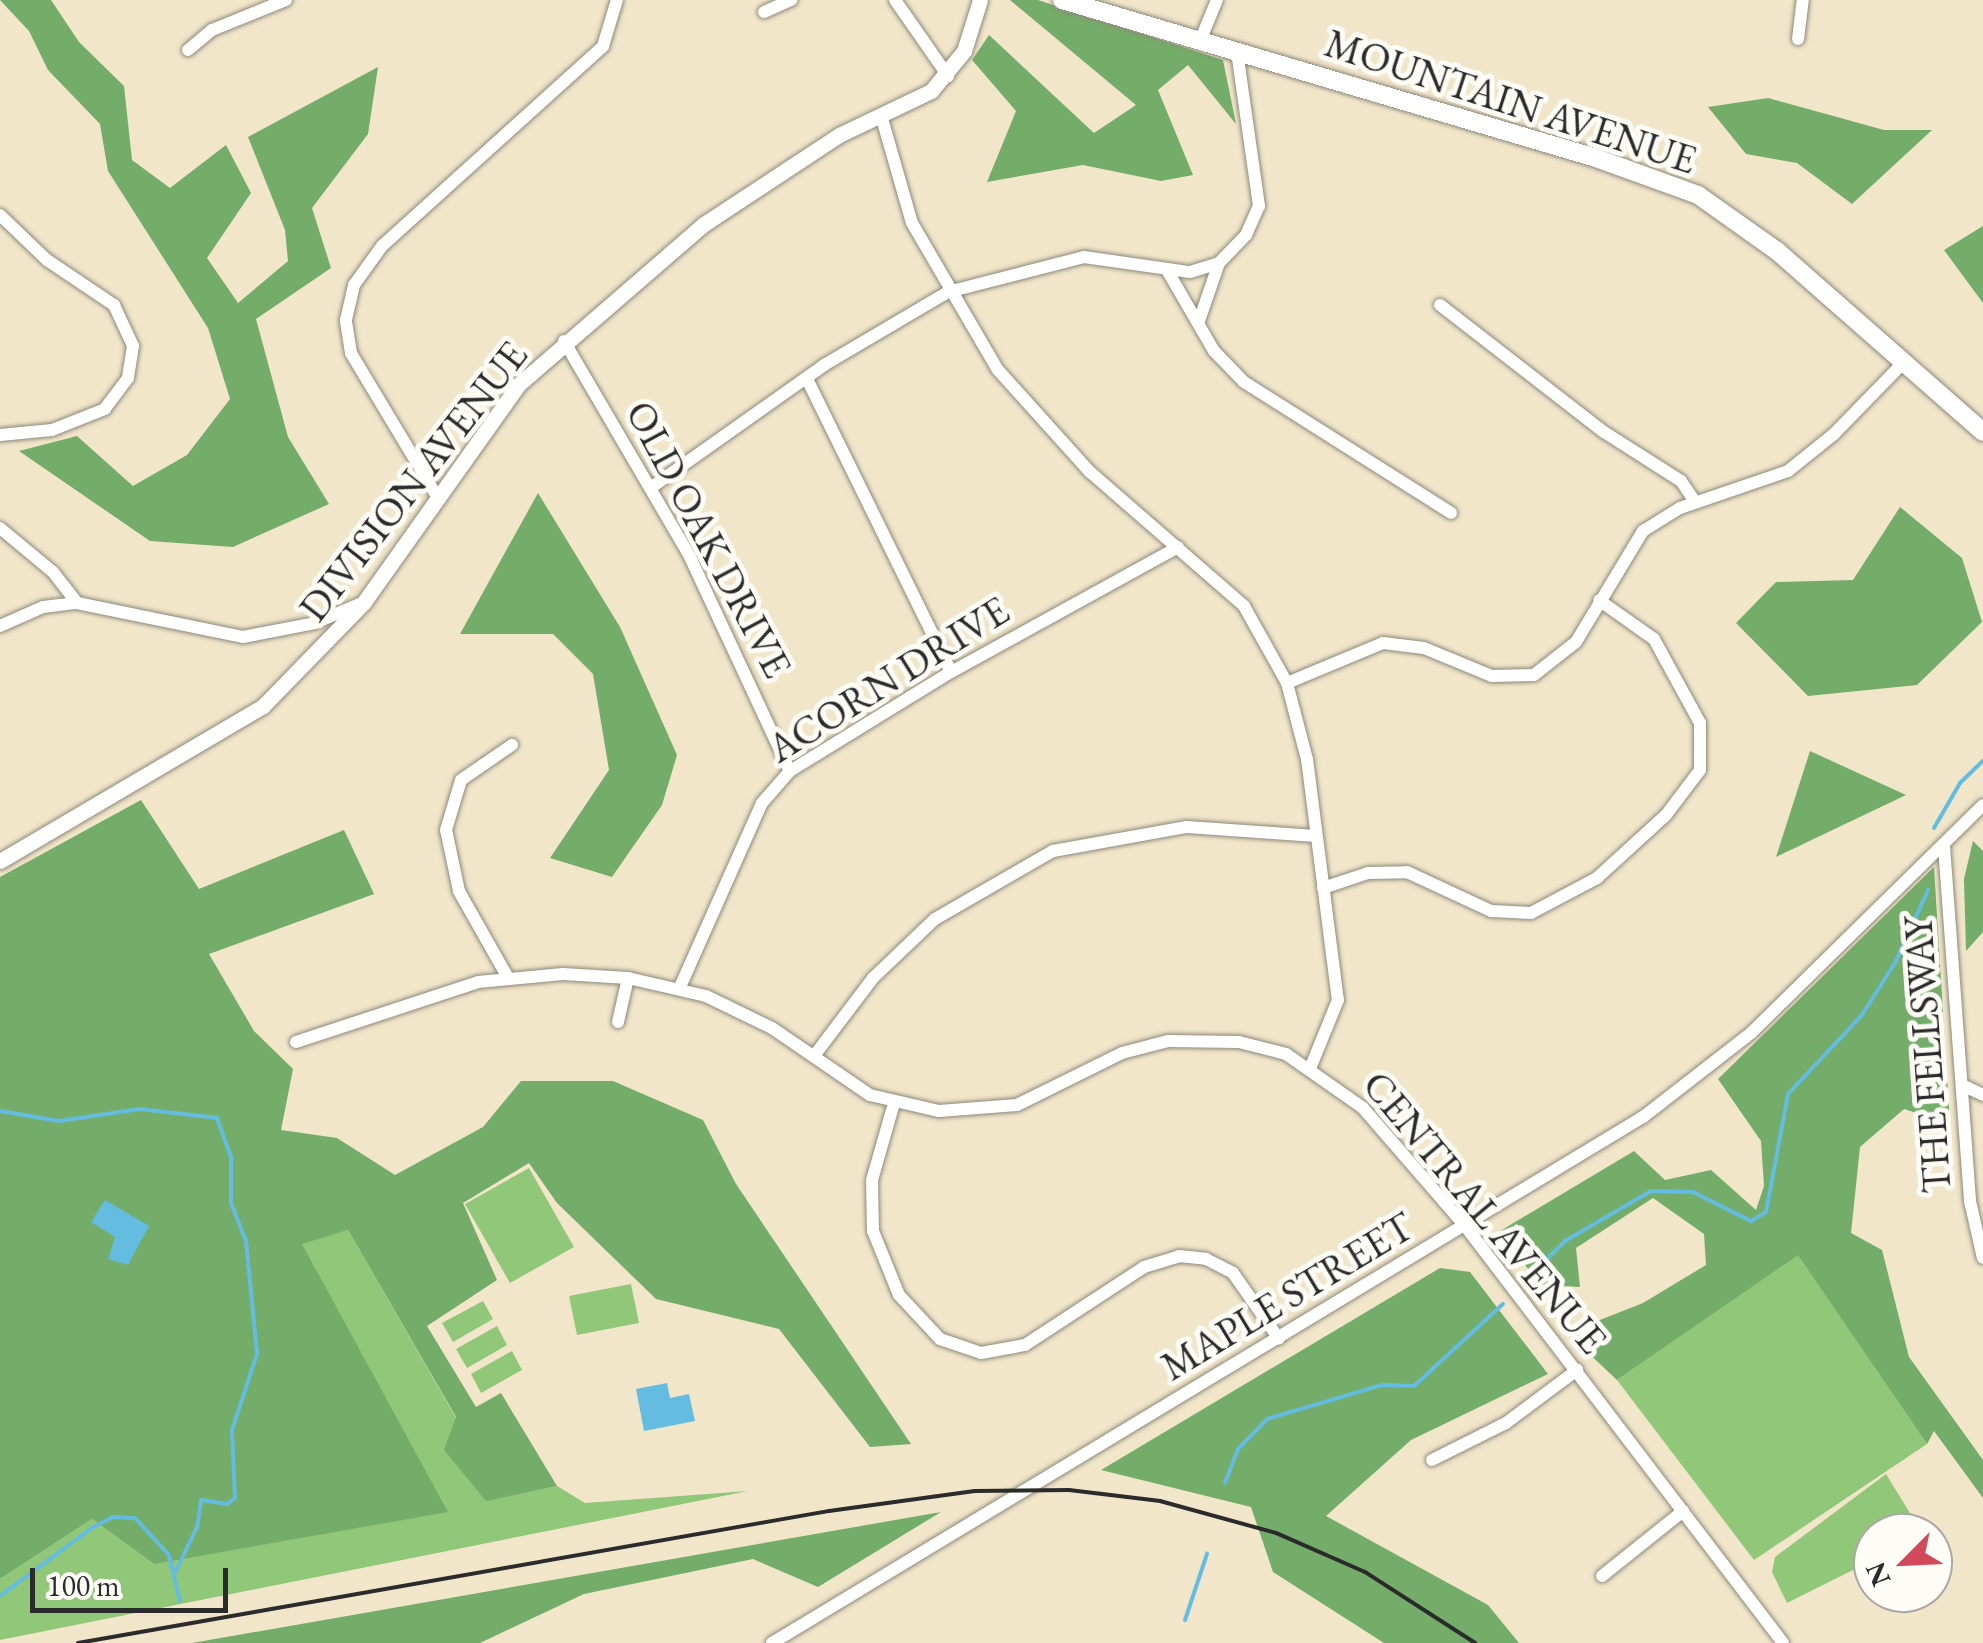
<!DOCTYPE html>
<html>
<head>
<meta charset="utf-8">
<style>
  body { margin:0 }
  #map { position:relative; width:1983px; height:1643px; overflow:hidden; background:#f1e6ca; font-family:"EB Garamond",serif }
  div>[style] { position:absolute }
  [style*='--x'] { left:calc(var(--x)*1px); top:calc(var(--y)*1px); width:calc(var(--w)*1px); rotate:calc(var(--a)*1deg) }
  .green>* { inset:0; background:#91c779 }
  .forest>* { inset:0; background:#74ac69 }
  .water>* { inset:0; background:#64bce1 }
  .stream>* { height:4px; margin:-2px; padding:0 2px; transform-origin:2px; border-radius:2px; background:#64bce1 }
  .roads { filter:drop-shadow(0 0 2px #8e887a) drop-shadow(0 0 2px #8e887a) }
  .minor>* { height:12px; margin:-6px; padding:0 6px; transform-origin:6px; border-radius:6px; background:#fff }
  .tertiary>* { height:15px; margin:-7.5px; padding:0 7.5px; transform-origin:7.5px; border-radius:7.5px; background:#fff }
  .secondary>* { height:18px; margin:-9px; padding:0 9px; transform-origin:9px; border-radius:9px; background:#fff }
  .rail>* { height:4px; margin:-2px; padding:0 2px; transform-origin:2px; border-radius:2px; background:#2b2b2b }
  span { translate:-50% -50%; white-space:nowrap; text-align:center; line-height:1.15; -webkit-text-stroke:10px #fdfcf7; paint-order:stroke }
  .street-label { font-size:40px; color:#2b2b2b }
  .north { position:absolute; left:1853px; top:1513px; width:100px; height:100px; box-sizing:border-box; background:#fdfcf7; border:2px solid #a9a8a5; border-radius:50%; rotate:246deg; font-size:28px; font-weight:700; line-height:40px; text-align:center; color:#2b2b2b }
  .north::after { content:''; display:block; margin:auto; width:35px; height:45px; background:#d1495b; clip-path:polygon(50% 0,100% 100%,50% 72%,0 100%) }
  .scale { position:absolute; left:30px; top:1568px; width:198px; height:45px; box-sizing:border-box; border:5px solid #2b2b2b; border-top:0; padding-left:12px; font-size:30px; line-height:35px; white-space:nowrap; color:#2b2b2b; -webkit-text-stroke:8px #fdfcf7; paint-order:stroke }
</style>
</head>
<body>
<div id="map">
  <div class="green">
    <div style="clip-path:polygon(529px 1168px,574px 1247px,510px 1283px,465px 1204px)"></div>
    <div style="clip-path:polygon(348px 1230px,456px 1418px,486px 1500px,557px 1486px,585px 1503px,748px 1491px,0 1640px,0 1579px,92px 1519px,154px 1564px,302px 1243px)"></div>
    <div style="clip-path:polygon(1798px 1254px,1927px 1444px,1754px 1560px,1617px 1380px)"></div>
    <div style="clip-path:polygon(631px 1284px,639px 1323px,577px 1335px,569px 1296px)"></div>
    <div style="clip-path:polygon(483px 1301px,493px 1319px,453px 1342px,442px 1323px)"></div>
    <div style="clip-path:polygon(497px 1326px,507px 1345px,467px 1368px,456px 1349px)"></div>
    <div style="clip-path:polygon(512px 1351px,522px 1370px,481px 1393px,471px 1374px)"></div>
    <div style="clip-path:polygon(1886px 1474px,1916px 1523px,1909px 1533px,1873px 1533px,1873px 1560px,1787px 1603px,1772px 1572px,1775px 1557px)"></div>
  </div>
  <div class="forest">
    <div style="clip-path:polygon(0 0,51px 0,79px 42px,124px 86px,132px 160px,170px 188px,226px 145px,251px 193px,207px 258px,238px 303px,288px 261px,285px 230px,248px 137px,378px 67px,368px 134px,312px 208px,331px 268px,256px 319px,288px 437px,329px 504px,233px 547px,150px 541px,19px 451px,77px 436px,133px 486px,187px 455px,230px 399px,208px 328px,108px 171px,100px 124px,48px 70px,29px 31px)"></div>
    <div style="clip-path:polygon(1010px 0,1038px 0,1223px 60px,1236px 124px,1188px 65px,1158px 90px,1193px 175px,1161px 181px,1083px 165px,987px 182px,1016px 111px,972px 60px,989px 35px,1094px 133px,1136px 105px)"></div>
    <div style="clip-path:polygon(1768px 98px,1884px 130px,1932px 130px,1852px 204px,1797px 163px,1746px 154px,1708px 107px)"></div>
    <div style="clip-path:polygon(1983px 226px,1983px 303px,1944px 250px)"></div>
    <div style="clip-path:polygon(538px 493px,620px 627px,677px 755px,662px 805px,612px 877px,550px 858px,609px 770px,593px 674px,553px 634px,460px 634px)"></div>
    <div style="clip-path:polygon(1900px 507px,1962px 558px,1982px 622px,1917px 685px,1808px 696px,1736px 623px,1776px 582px,1853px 580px)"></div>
    <div style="clip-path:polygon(1810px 751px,1906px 795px,1776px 857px)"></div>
    <div style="clip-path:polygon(141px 800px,199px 889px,344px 830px,374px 894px,209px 954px,254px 1031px,293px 1069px,281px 1130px,337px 1138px,395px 1175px,483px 1127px,521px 1081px,613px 1081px,703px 1120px,736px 1184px,911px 1444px,870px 1447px,779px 1329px,656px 1299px,557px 1203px,529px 1163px,463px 1203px,497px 1280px,427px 1326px,476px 1407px,501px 1393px,557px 1486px,486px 1501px,444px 1450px,456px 1417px,348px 1230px,302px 1244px,448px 1512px,154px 1564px,92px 1519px,0 1579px,0 877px)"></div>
    <div style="clip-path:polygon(1973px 841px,1983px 851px,1983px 932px,1966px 951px,1964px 879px)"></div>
    <div style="clip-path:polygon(1934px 867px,1950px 1124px,1904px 1109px,1860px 1147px,1851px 1233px,1882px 1250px,1909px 1357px,1983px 1460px,1983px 1498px,1934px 1431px,1927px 1444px,1798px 1255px,1617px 1380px,1567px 1333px,1643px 1303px,1706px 1265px,1704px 1234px,1653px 1198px,1576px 1248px,1580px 1287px,1540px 1285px,1500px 1231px,1634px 1151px,1665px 1180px,1711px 1170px,1756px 1210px,1764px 1186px,1761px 1141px,1718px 1079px)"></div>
    <div style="clip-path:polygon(1440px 1268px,1470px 1272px,1548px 1374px,1411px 1440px,1326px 1516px,1488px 1605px,1519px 1643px,1384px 1643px,1273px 1572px,1251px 1507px,1101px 1470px)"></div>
    <div style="clip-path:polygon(941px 1512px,818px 1587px,753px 1559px,584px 1594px,480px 1643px,192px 1643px)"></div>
  </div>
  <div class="water">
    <div style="clip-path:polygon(105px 1200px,149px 1226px,128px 1265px,108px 1259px,115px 1237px,91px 1222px)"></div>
    <div style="clip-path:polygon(667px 1383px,670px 1398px,689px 1394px,695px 1421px,644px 1431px,636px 1389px)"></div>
  </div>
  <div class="stream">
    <div style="--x:1934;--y:828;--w:52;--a:-60"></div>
    <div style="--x:1960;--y:783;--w:32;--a:-44"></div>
    <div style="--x:0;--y:1111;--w:60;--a:9.6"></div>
    <div style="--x:59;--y:1121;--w:82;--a:-8.4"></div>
    <div style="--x:140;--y:1109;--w:78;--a:6.7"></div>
    <div style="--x:217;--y:1118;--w:41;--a:70.3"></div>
    <div style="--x:231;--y:1157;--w:46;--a:90"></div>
    <div style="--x:231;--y:1203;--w:41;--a:68.5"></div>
    <div style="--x:246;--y:1241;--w:114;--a:84.4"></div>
    <div style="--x:257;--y:1354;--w:80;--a:108.2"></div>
    <div style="--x:232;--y:1430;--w:68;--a:87.5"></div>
    <div style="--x:235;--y:1498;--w:10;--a:143"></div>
    <div style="--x:227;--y:1504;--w:26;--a:-171"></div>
    <div style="--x:201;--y:1500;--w:27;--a:98"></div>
    <div style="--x:197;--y:1527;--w:51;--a:115.6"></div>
    <div style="--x:1532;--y:1274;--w:47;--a:-45"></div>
    <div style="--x:1565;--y:1241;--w:99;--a:-30.2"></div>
    <div style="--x:1651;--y:1191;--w:42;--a:1.4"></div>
    <div style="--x:1693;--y:1192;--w:65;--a:26.6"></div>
    <div style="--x:1751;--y:1221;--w:17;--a:-31"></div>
    <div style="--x:1766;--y:1212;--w:120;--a:-79.4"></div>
    <div style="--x:1788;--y:1094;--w:108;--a:-46.9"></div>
    <div style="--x:1862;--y:1015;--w:64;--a:-57.8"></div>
    <div style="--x:1896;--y:961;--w:78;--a:-65.7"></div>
    <div style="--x:1225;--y:1483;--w:36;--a:-69"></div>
    <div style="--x:1238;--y:1449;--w:42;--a:-46"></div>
    <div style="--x:1267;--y:1419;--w:120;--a:-16.5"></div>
    <div style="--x:1382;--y:1385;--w:32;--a:2"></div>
    <div style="--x:1414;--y:1386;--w:121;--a:-42.7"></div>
    <div style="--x:0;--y:1596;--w:114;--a:-36.5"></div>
    <div style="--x:92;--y:1528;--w:24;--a:-28"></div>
    <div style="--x:113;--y:1517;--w:22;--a:3"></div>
    <div style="--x:135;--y:1518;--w:50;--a:47.4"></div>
    <div style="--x:169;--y:1555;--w:47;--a:76.6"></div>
    <div style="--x:1185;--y:1620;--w:70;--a:-71.6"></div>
  </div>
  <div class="roads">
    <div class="minor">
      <div style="--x:895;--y:0;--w:93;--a:55.1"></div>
      <div style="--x:764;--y:12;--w:30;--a:-24"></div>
      <div style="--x:1798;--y:39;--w:39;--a:-83"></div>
      <div style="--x:1200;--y:41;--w:44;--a:-67.5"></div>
      <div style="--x:188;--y:50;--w:31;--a:-40"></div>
      <div style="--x:212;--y:30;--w:80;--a:-22.1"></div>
      <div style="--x:881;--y:115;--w:112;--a:74"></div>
      <div style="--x:912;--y:223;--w:170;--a:59.7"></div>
      <div style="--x:998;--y:370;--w:137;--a:48"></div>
      <div style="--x:1090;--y:472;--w:204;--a:41"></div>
      <div style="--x:1244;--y:606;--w:88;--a:60.8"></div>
      <div style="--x:1287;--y:683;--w:79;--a:75.3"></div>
      <div style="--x:1307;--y:759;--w:243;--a:82.7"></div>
      <div style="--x:1338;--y:1000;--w:71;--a:112.2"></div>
      <div style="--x:0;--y:215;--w:65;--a:43.8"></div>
      <div style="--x:47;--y:260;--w:81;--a:33.9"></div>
      <div style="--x:114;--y:305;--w:45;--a:65.1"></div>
      <div style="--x:133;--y:346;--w:32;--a:99"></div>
      <div style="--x:128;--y:378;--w:39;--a:127"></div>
      <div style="--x:105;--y:409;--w:57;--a:158.4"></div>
      <div style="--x:52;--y:430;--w:52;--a:174.5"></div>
      <div style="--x:1167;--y:270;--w:94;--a:59.9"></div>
      <div style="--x:1214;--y:351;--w:43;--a:45.9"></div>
      <div style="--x:1244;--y:382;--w:245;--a:32.3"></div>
      <div style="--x:1440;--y:305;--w:207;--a:37.8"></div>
      <div style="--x:1604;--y:432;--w:91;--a:32.5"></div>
      <div style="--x:1681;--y:481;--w:25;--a:56"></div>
      <div style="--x:1199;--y:321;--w:61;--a:-71"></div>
      <div style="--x:564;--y:341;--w:250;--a:59.7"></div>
      <div style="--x:690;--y:557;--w:236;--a:65"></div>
      <div style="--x:807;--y:379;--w:326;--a:63.8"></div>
      <div style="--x:652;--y:487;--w:211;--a:-35.3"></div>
      <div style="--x:824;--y:365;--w:144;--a:-30.5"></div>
      <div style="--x:948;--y:292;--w:140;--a:-14.4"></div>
      <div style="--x:1084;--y:257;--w:107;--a:8.1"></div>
      <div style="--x:1190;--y:272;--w:30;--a:-17"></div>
      <div style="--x:1219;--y:263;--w:39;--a:-46"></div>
      <div style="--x:1246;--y:235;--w:32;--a:-66"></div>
      <div style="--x:1259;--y:206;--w:156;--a:-98.1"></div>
      <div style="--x:438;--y:498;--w:169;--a:-121"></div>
      <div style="--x:351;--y:353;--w:33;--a:-99"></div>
      <div style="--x:346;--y:320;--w:36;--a:-77"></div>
      <div style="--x:354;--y:285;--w:48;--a:-54.3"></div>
      <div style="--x:382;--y:246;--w:298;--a:-42.1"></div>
      <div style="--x:603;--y:46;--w:48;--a:-73.1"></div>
      <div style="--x:0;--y:528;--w:69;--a:39.7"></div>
      <div style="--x:53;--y:572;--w:39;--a:52"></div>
      <div style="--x:0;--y:626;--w:47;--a:-23.8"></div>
      <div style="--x:43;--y:607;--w:34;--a:-7"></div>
      <div style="--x:77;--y:603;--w:169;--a:11.6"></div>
      <div style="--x:243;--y:637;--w:73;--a:-11"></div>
      <div style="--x:315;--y:623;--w:51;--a:-23.1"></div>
      <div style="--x:1287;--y:683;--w:104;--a:-22.6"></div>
      <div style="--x:1383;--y:643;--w:41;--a:7"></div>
      <div style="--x:1424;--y:648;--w:74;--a:22.4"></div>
      <div style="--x:1492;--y:676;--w:42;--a:-1.4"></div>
      <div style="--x:1534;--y:675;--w:53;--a:-38.2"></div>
      <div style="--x:1576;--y:642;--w:130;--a:-58.9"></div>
      <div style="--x:1643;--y:531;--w:44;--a:-31.9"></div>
      <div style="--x:1680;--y:508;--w:114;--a:-18.9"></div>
      <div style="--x:1788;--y:471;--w:59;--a:-38.8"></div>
      <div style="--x:1834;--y:434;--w:100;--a:-45.8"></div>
      <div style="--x:1944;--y:846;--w:356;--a:85.8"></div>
      <div style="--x:1970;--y:1201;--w:58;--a:77.2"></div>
      <div style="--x:1323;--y:888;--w:47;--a:-18.4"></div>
      <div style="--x:1368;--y:873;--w:39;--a:-1"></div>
      <div style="--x:1407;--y:872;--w:93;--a:24.9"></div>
      <div style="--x:1491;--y:911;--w:40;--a:2.9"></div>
      <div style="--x:1531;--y:913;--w:75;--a:-27.9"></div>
      <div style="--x:1597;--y:878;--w:93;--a:-42.4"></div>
      <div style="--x:1666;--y:815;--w:56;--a:-52.9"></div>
      <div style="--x:1700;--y:770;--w:47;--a:-90"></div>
      <div style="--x:1700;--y:723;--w:96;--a:-118.7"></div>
      <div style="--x:1654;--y:639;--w:67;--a:-144.7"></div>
      <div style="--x:507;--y:976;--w:98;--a:-119.5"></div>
      <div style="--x:459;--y:891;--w:62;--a:-102"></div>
      <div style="--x:446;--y:830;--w:52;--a:-73.3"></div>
      <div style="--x:461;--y:780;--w:62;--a:-34.5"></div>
      <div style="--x:680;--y:987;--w:201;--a:-66"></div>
      <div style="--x:762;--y:803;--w:43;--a:-48.8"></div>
      <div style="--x:790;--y:771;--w:189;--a:-31.6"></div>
      <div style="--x:951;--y:672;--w:259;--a:-28.8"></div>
      <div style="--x:618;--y:1022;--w:45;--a:-77.2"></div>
      <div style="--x:296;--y:1042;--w:192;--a:-18.2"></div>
      <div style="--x:478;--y:982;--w:85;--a:-5.4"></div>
      <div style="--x:563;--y:974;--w:65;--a:3.5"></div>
      <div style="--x:628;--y:978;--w:80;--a:13"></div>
      <div style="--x:706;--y:996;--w:73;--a:25.9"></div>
      <div style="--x:772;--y:1028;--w:119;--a:34.4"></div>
      <div style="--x:870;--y:1095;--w:71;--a:13.1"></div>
      <div style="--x:939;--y:1111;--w:78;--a:-4.4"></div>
      <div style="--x:1017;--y:1105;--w:117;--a:-26.3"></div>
      <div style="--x:1122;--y:1053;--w:48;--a:-14.6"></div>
      <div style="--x:1168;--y:1041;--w:71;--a:0.8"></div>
      <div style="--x:1239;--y:1042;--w:49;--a:14.3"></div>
      <div style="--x:1286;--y:1054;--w:94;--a:35"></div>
      <div style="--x:1363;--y:1108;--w:157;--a:49.1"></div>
      <div style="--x:1466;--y:1227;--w:523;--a:52.69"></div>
      <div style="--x:814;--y:1056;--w:98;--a:-52.9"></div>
      <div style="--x:873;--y:978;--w:86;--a:-43.6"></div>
      <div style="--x:935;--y:919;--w:136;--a:-30"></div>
      <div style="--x:1053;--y:851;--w:136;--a:-10.2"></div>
      <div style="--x:1187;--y:827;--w:129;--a:4"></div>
      <div style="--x:1964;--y:1086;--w:21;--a:25"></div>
      <div style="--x:894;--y:1103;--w:80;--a:105.9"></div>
      <div style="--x:872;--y:1180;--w:51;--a:88.9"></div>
      <div style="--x:873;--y:1231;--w:69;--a:67.9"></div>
      <div style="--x:899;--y:1295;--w:60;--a:47"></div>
      <div style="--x:940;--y:1339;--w:43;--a:18.9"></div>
      <div style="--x:981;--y:1353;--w:45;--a:-10.3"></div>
      <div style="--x:1025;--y:1345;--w:142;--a:-33.2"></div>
      <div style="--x:1144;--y:1267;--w:37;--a:-17"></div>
      <div style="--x:1179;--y:1256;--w:27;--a:6"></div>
      <div style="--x:1206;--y:1259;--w:30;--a:27"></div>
      <div style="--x:1233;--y:1273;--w:80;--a:55.1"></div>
      <div style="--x:1432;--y:1460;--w:83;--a:-26.6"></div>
      <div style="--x:1506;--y:1423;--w:89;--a:-36.7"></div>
      <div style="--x:1602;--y:1576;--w:104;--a:-38.7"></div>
      <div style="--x:772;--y:1643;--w:1018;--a:-31.13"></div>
      <div style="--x:1643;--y:1117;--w:137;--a:-37.9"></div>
      <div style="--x:1751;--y:1033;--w:325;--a:-44.5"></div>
    </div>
    <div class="tertiary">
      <div style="--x:0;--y:861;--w:305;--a:-30.5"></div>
      <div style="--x:263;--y:706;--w:145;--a:-45.8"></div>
      <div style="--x:364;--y:602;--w:266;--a:-54.6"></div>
      <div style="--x:518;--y:385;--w:246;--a:-40.9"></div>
      <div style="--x:704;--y:224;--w:162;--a:-33.4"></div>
      <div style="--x:839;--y:135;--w:102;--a:-25.6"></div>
      <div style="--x:931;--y:91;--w:52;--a:-50.5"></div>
      <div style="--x:964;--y:51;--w:53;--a:-72.6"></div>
    </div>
    <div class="secondary">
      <div style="--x:1062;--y:0;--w:557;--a:16.48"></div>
      <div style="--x:1596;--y:158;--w:109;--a:19.9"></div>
      <div style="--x:1698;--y:195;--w:97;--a:35.3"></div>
      <div style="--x:1777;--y:251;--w:274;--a:41.3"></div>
    </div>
  </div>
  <div class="rail">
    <div style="--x:78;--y:1643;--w:763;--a:-9.97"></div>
    <div style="--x:829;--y:1511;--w:147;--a:-7.8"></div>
    <div style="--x:975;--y:1491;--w:94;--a:-0.6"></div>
    <div style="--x:1069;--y:1490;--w:92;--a:6.9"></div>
    <div style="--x:1160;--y:1501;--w:120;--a:15.4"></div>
    <div style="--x:1276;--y:1533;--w:97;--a:23.7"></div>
    <div style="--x:1365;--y:1572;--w:131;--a:32.8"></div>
  </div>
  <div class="street-label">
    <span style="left:1511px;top:101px;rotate:18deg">MOUNTAIN AVENUE</span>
    <span style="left:413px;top:481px;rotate:-52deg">DIVISION AVENUE</span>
    <span style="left:709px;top:539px;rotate:62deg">OLD OAK DRIVE</span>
    <span style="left:888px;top:679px;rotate:-32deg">ACORN DRIVE</span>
    <span style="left:1927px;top:1055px;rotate:-94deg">THE FELLSWAY</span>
    <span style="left:1485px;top:1212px;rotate:50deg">CENTRAL AVENUE</span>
    <span style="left:1287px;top:1296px;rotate:-31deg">MAPLE STREET</span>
  </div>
  <div class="north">N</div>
  <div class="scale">100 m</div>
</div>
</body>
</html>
